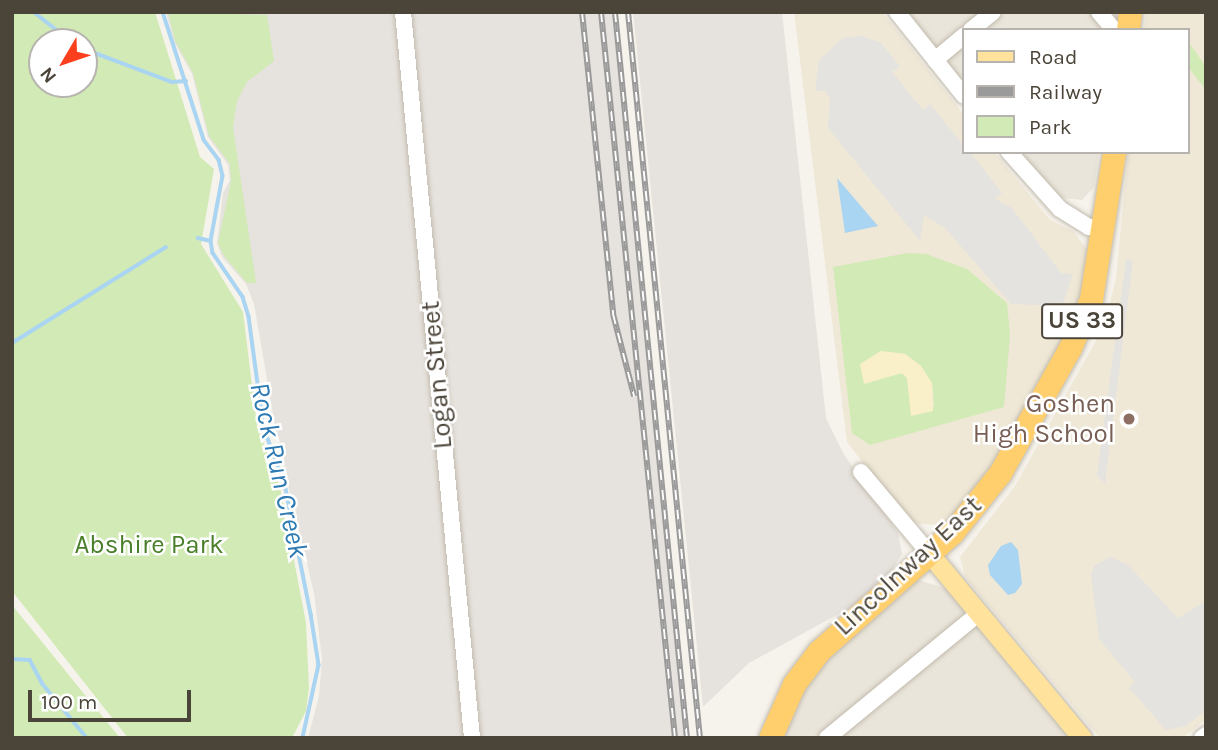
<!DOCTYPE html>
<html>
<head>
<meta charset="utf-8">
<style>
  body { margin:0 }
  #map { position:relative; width:1218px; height:750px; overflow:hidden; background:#f6f3ec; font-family:Karla,sans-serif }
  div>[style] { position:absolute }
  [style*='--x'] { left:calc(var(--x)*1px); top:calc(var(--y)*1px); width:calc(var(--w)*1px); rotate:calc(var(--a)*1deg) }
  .residential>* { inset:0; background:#eae5da }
  .industrial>* { inset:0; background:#e6e2dd }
  .education>* { inset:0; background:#efe8d6 }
  .green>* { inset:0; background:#d2eab5 }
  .sand>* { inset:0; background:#f9efc9 }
  .parking>* { inset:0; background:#e5e3e0 }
  .water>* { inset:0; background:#a9d4f2 }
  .stream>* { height:3.5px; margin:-1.75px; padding:0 1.75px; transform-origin:1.75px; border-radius:1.75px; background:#a9d4f2 }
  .roads { filter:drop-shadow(0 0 2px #c2bbae) drop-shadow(0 0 2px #c2bbae) }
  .minor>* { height:16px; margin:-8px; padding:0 8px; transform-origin:8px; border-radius:8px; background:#fff }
  .major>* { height:19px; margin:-9.5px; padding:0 9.5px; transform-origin:9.5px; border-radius:9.5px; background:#ffe39c }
  .highway>* { height:23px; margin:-11.5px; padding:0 11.5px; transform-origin:11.5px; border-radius:11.5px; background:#ffcf6e }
  .rail>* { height:6px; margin-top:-3px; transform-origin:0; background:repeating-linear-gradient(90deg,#fff 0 10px,#9a9a9a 0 20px); box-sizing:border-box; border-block:2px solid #9a9a9a }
  .dots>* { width:19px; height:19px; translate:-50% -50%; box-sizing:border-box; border:4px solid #fff; border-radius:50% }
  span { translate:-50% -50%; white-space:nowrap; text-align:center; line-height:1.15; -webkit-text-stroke:5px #fff; paint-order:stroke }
  .shield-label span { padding:2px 5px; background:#fff; border:2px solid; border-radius:5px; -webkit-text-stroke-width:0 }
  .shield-label { font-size:24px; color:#4b4439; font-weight:700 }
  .street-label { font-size:26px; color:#4b4439 }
  .education-label { font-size:26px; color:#785e54 }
  .right { translate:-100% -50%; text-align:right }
  .park-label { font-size:26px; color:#4a7f2a }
  .water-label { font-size:28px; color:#2e7ab2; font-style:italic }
  .frame { position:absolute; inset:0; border:14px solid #4b4439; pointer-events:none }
  .legend { position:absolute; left:962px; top:28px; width:228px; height:126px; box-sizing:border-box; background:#fff; border:2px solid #b7b4b0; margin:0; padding:9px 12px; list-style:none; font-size:21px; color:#4b4439 }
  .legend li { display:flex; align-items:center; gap:14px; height:35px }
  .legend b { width:35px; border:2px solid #b7b4b0 }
  .north { position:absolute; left:28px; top:28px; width:70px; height:70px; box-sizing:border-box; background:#fff; border:2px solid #b7b4b0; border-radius:50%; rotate:231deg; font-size:19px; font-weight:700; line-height:28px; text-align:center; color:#4b4439 }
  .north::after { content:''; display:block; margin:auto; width:24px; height:32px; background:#fc3f1d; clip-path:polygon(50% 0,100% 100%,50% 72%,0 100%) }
  .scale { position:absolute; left:28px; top:690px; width:163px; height:32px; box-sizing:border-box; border:4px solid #4b4439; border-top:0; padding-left:9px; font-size:21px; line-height:24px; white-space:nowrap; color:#4b4439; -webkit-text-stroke:5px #fff; paint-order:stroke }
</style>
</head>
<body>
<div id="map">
  <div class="residential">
    <div style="clip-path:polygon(897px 12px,1118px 12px,1116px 30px,964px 30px,964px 96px)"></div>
    <div style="clip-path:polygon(1014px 152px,1099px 152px,1094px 187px,1082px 200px,1062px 198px)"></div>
    <div style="clip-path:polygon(918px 580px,947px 589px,1069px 738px,772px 738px,795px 685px)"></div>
  </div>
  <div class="industrial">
    <div style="clip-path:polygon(166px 12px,617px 12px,690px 738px,308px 738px,319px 696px,322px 659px,314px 593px,278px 443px,254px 304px,246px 284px,222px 257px,217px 243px,223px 193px,230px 180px,228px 165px,208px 137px,192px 74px,174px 42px)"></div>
    <div style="clip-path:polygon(633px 12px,782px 12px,826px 418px,843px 453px,898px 533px,902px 554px,891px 571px,853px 606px,749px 663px,703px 707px)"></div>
  </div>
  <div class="education">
    <div style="clip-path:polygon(794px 12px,882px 12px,964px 115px,964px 152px,994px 152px,1050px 220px,1073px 231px,1089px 252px,1077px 310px,1065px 341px,988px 473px,951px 521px,942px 525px,919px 524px,904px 516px,847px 442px)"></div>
    <div style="clip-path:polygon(1146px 12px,1206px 12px,1206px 719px,1183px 738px,1100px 738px,965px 577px,960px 557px,1015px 486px,1104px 326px,1116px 278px,1128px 152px,1188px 152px,1188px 30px,1144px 30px)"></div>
  </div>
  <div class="green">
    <div style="clip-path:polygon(evenodd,12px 12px,155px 12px,200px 157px,214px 169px,201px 244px,243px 312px,257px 426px,280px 487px,306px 623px,309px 688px,306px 711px,292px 738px,128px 738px,12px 591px,12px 12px,84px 42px,84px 84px,42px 84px,42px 42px,84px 42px)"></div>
    <div style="clip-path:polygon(168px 12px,267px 15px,274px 61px,247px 82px,237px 101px,233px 127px,256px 283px,247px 283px,224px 256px,218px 243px,231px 181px,230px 164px,209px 136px,193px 73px,175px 41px)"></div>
    <div style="clip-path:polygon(1188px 41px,1206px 67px,1206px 90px,1188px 67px)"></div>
    <div style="clip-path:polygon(evenodd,908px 253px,926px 254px,967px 269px,1007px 303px,1010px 335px,1004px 407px,870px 445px,852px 433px,833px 267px,908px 253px,881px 351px,905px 354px,921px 366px,932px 383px,934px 406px,911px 413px,907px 378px,902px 373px,869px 380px,881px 351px)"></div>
    <div style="clip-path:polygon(12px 605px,120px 738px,12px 738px)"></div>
  </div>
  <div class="sand">
    <div style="clip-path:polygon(881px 351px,905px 354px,921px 366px,932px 383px,933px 411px,911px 416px,907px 378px,902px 373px,864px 384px,860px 364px)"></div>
  </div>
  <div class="parking">
    <div style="clip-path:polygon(861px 36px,880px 42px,900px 66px,892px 72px,923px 110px,930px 104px,964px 146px,964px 152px,970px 152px,1002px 193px,995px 199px,1012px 208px,1061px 273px,1073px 274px,1063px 303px,1046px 315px,1040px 305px,1011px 304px,945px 228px,924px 215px,920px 241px,828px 128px,830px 99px,825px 91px,815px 91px,819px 60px,843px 38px)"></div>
    <div style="clip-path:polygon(1126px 259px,1133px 261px,1105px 484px,1097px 475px)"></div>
    <div style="clip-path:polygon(1110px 557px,1128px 565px,1178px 618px,1206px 601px,1206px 710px,1186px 726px,1166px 730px,1129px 688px,1135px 682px,1099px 639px,1091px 575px,1094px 566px)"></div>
  </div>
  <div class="water">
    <div style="clip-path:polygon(837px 178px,878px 226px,845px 233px)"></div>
    <div style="clip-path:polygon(1011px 542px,1018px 550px,1022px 584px,1015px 593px,1008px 595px,990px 575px,988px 565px,1001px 546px)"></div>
  </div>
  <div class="stream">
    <div style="--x:34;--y:12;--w:48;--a:38.3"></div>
    <div style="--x:163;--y:12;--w:134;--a:72.2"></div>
    <div style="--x:204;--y:140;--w:25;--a:53"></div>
    <div style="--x:219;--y:160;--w:16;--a:76"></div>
    <div style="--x:223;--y:176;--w:66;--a:100.5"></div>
    <div style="--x:211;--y:241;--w:12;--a:81"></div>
    <div style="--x:213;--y:253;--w:53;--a:55.7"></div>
    <div style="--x:243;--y:297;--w:21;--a:73"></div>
    <div style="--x:249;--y:317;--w:112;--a:82.3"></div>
    <div style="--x:264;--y:428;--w:60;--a:69.4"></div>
    <div style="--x:285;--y:484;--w:133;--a:78.7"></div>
    <div style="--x:311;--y:614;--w:52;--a:81.1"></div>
    <div style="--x:319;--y:665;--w:75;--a:102.4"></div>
    <div style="--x:84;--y:49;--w:94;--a:20.6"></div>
    <div style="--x:172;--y:82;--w:14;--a:-4"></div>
    <div style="--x:198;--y:238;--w:13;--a:13"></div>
    <div style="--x:12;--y:343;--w:181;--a:-31.9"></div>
    <div style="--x:12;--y:659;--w:18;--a:3"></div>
    <div style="--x:30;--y:660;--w:26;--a:62"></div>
    <div style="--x:42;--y:683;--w:71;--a:50.7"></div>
  </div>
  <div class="roads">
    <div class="minor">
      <div style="--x:403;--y:12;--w:729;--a:84.57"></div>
      <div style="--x:897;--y:12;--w:107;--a:51.4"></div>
      <div style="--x:1099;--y:12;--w:23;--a:50"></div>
      <div style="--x:971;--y:30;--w:28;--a:-39"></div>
      <div style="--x:935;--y:60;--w:38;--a:-40"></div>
      <div style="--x:1009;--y:152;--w:76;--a:48.2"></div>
      <div style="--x:1060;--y:209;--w:34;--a:32"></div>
      <div style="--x:1089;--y:227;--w:15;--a:8"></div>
      <div style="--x:861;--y:472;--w:106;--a:50"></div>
      <div style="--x:827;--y:738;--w:197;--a:-39.4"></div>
      <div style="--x:1202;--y:738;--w:5;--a:-37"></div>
    </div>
    <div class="major">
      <div style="--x:929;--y:553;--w:240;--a:50.4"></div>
    </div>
    <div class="highway">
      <div style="--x:1128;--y:30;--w:18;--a:-84"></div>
      <div style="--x:770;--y:738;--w:59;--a:-66"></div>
      <div style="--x:794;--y:684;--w:41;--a:-52.9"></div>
      <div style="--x:819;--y:651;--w:178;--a:-41.6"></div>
      <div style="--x:952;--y:533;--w:77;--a:-51.3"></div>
      <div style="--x:1000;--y:473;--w:143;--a:-60.8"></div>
      <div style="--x:1070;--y:348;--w:53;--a:-66.8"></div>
      <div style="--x:1091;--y:299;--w:149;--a:-81.1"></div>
    </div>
  </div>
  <div class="rail">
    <div style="--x:582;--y:12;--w:304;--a:84.1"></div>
    <div style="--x:613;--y:314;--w:85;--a:75.6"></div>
    <div style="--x:601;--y:12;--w:730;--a:84.18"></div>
    <div style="--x:615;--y:12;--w:730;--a:84.34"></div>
    <div style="--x:628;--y:12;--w:730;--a:84.34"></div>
  </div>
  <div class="dots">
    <div style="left:1129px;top:419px;background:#8d6e63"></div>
  </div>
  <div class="shield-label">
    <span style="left:1082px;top:321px">US 33</span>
  </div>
  <div class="street-label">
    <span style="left:437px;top:375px;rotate:-95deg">Logan Street</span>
    <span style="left:908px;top:566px;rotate:-43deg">Lincolnway East</span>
  </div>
  <div class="education-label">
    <span class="right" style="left:1115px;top:419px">Goshen<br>High School</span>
  </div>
  <div class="park-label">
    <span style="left:149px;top:545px">Abshire Park</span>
  </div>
  <div class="water-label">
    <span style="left:279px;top:470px;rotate:77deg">Rock Run Creek</span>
  </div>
  <div class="frame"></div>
  <ul class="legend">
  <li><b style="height:9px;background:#ffe39c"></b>Road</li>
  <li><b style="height:9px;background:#9a9a9a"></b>Railway</li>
  <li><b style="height:19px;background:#d2eab5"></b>Park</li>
  </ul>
  <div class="north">N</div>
  <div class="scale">100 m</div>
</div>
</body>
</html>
